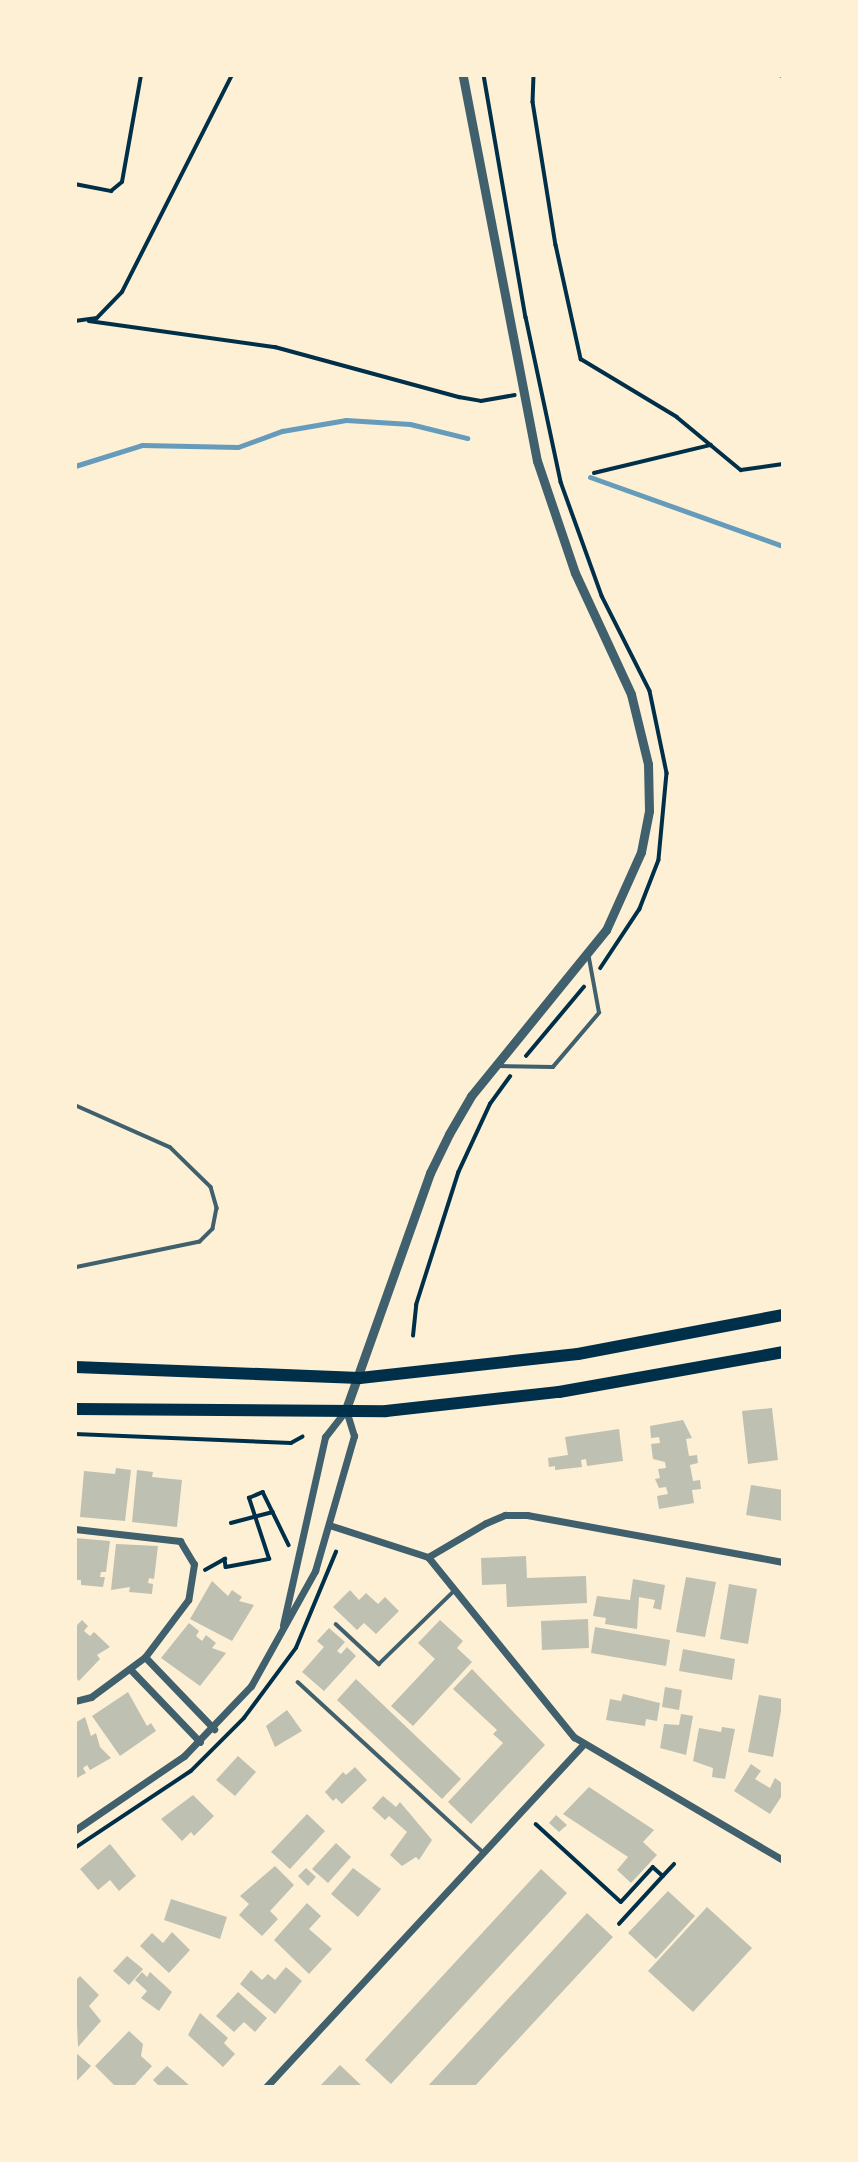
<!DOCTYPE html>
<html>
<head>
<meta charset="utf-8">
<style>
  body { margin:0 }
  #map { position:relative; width:858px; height:2162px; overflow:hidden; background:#fdf0d5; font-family:Ubuntu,sans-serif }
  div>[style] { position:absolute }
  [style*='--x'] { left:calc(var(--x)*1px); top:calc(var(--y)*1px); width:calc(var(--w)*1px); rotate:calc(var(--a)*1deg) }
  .stream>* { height:5px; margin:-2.5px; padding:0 2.5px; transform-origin:2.5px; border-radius:2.5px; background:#669bbc }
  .building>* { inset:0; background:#bec0b2 }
  .path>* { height:3.5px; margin:-1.75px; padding:0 1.75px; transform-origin:1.75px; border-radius:1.75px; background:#003049 }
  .service>* { height:3.5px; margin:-1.75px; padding:0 1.75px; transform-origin:1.75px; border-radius:1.75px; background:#3f606c }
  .minor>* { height:7px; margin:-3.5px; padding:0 3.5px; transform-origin:3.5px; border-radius:3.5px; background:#3f606c }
  .tertiary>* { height:9px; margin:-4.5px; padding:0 4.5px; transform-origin:4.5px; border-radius:4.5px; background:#3f606c }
  .trunk>* { height:12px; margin:-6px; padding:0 6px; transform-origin:6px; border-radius:6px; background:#003049 }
  span { translate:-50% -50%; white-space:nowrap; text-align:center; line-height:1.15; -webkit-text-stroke:5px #fdf0d5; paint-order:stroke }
  .frame { position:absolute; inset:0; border:77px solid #fdf0d5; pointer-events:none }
</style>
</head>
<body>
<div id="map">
  <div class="stream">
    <div style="--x:75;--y:466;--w:70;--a:-17.4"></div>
    <div style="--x:142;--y:445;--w:96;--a:1.2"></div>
    <div style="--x:238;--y:447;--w:47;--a:-20"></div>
    <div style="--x:282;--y:431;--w:65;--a:-9.8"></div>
    <div style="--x:346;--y:420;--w:64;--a:3.6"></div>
    <div style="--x:410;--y:424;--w:59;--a:13.8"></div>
    <div style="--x:590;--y:477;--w:205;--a:19.7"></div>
  </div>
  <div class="building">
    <div style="clip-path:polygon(772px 1408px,778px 1460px,748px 1464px,742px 1411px)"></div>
    <div style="clip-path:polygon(683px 1420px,692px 1438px,686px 1439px,689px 1456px,697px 1455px,698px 1463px,690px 1465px,693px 1481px,700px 1480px,701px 1489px,692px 1490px,694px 1503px,659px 1509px,657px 1496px,668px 1494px,666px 1487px,659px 1488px,655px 1479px,660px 1478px,658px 1469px,666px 1468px,665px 1462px,653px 1459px,651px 1444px,660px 1443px,659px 1437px,651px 1438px,650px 1426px)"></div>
    <div style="clip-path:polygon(619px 1429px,623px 1461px,587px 1466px,586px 1459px,581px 1460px,582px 1467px,555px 1470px,555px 1466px,549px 1467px,548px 1458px,568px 1455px,565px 1437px)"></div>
    <div style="clip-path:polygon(116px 1468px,131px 1470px,125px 1521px,80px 1517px,84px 1471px,115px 1474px)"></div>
    <div style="clip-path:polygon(137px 1470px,153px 1472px,152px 1477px,182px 1480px,177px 1527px,132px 1522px)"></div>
    <div style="clip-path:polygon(751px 1485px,783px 1490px,783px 1521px,746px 1515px)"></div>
    <div style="clip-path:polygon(75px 1538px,110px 1541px,106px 1572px,101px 1572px,100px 1577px,105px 1577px,103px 1587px,81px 1585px,81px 1580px,75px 1580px)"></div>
    <div style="clip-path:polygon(116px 1544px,158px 1546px,154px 1579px,149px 1578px,148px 1583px,153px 1584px,152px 1594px,129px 1592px,130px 1587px,111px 1590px)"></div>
    <div style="clip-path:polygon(526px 1556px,527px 1578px,586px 1576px,587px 1603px,507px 1607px,506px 1584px,482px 1585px,481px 1558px)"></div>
    <div style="clip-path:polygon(686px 1577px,716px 1582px,705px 1637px,676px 1632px)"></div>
    <div style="clip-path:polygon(633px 1579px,665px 1585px,661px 1610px,653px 1608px,655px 1600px,639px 1597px,637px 1629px,605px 1624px,606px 1618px,593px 1616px,597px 1596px,630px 1600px)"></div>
    <div style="clip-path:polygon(212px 1581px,228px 1596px,232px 1590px,242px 1597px,239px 1601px,254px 1605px,232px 1641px,190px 1619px)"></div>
    <div style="clip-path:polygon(729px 1584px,757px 1589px,748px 1644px,720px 1639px)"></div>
    <div style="clip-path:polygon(350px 1590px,359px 1600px,366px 1593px,378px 1604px,385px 1597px,399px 1611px,376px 1634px,364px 1623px,357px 1630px,333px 1607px)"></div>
    <div style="clip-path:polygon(588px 1619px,589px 1648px,542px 1650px,541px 1621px)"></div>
    <div style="clip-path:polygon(82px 1620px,88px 1626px,84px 1631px,90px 1636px,94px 1632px,110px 1647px,97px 1655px,100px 1659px,79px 1681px,75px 1677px,75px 1627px)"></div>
    <div style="clip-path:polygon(440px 1620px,463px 1641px,457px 1648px,472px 1662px,413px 1726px,391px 1706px,435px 1659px,418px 1643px)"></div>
    <div style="clip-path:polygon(189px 1623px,199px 1631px,196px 1636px,202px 1641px,206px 1635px,216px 1643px,212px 1648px,226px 1653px,200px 1686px,161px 1658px)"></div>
    <div style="clip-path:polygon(595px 1627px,670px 1640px,666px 1666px,591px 1653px)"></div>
    <div style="clip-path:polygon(329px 1628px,345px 1642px,337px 1651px,341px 1654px,347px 1647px,356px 1656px,324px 1691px,302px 1672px,324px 1647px,317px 1641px)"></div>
    <div style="clip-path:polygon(683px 1649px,735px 1659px,732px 1680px,679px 1671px)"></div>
    <div style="clip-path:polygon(472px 1669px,545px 1745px,471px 1824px,448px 1802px,503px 1743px,493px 1734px,497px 1730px,453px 1689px)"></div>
    <div style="clip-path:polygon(356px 1679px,461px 1779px,442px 1799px,337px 1700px)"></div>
    <div style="clip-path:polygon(665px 1687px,682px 1690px,679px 1710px,662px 1707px)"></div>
    <div style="clip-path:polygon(128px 1692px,147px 1726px,151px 1723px,156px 1731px,120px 1756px,92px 1716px)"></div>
    <div style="clip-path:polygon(623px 1694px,660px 1703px,657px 1721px,646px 1719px,645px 1726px,606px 1720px,610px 1699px,621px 1701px)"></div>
    <div style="clip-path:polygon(759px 1695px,783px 1699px,773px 1757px,748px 1752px)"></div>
    <div style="clip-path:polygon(287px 1710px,302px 1731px,275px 1747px,266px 1726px)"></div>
    <div style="clip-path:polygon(681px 1714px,693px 1716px,686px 1755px,660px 1748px,664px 1724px,679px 1725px)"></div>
    <div style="clip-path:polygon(85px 1717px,91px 1736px,96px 1733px,100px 1747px,111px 1758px,90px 1770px,87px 1765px,83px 1768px,86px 1773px,75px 1779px,75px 1723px)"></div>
    <div style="clip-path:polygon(722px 1727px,735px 1729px,725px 1779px,712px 1777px,713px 1768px,693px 1761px,699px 1728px,721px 1732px)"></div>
    <div style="clip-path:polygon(238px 1756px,256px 1772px,235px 1796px,216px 1780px)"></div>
    <div style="clip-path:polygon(751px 1764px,761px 1771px,755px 1779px,770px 1788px,775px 1778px,783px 1784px,783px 1794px,770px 1814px,734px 1791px)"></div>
    <div style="clip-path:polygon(355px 1767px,367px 1780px,342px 1804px,336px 1798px,333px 1801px,325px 1792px,343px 1772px,346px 1775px)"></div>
    <div style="clip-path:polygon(589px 1787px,654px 1830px,643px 1842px,657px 1855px,631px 1883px,617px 1870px,628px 1857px,563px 1814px)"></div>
    <div style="clip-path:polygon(193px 1795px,214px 1816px,194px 1836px,191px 1832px,182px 1841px,161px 1819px)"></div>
    <div style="clip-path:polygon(383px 1796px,396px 1807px,400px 1802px,432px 1840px,419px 1860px,416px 1857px,402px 1866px,390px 1855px,407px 1832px,389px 1816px,385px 1820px,372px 1808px)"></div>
    <div style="clip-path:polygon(307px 1814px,325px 1831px,290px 1869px,271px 1852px)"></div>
    <div style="clip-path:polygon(556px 1815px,567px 1825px,559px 1832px,549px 1823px)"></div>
    <div style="clip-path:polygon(336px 1843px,351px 1857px,328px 1883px,312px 1869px)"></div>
    <div style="clip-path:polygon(110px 1844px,136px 1876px,119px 1891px,110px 1880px,98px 1890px,80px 1869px)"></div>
    <div style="clip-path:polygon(275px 1866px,294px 1885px,270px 1911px,278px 1919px,262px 1936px,239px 1915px,249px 1904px,240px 1896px)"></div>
    <div style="clip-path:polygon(306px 1868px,316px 1877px,308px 1886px,298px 1876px)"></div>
    <div style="clip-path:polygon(353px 1868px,381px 1889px,358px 1917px,331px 1894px)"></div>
    <div style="clip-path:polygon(541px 1869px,567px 1893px,391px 2084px,365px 2060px)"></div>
    <div style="clip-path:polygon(668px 1891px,695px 1916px,656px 1959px,628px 1933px)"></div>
    <div style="clip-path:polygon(171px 1899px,227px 1917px,220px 1939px,164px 1920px)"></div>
    <div style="clip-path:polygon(307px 1903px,321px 1916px,309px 1929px,332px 1949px,309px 1974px,274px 1940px)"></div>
    <div style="clip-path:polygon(707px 1907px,752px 1948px,693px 2012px,648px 1971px)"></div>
    <div style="clip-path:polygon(587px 1913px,613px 1937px,498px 2061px,474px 2087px,427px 2087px)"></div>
    <div style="clip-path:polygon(172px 1932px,190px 1950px,169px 1973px,140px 1946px,152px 1933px,163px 1943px)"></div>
    <div style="clip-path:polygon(127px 1956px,143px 1969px,129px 1985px,113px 1971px)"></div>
    <div style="clip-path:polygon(286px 1967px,302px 1981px,275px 2014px,240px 1984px,251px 1970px,262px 1980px,268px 1974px,275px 1980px)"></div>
    <div style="clip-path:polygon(142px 1972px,147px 1977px,150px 1972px,172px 1992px,159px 2011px,141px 1998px,147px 1991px,135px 1980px)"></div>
    <div style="clip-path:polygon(80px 1976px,99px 1995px,89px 2006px,101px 2021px,78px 2047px,75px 1981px)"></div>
    <div style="clip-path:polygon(238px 1992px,267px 2018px,255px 2032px,244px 2022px,234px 2032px,216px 2016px)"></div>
    <div style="clip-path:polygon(200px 2013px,228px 2038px,224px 2043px,235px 2054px,223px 2067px,188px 2035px)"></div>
    <div style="clip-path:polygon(129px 2031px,143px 2044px,141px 2056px,152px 2066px,133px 2087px,116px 2087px,95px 2066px)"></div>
    <div style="clip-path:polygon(75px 2052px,91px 2066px,75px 2083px)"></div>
    <div style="clip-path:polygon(340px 2065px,363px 2087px,319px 2087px)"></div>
    <div style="clip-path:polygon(167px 2066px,180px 2077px,191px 2087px,160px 2087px,153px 2080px)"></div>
  </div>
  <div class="path">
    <div style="--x:484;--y:75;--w:246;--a:80.2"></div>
    <div style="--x:526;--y:317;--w:169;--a:78"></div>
    <div style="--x:561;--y:482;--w:121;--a:70.2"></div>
    <div style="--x:602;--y:596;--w:106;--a:63.2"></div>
    <div style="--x:650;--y:691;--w:84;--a:78.3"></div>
    <div style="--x:667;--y:773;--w:87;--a:95.3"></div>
    <div style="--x:659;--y:860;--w:53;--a:111.2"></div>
    <div style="--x:640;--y:909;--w:71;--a:123.5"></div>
    <div style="--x:534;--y:75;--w:27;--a:92"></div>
    <div style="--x:533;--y:102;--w:145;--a:80.9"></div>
    <div style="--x:556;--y:245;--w:117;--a:77.6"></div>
    <div style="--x:581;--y:359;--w:112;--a:31.1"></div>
    <div style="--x:677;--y:417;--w:83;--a:39.6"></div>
    <div style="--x:741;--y:470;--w:42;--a:-8.1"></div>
    <div style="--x:780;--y:75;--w:3;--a:18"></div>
    <div style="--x:75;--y:184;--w:37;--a:11"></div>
    <div style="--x:111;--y:191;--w:14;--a:-39"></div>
    <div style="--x:122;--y:182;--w:109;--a:-79.9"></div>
    <div style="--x:75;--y:321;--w:22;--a:-8"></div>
    <div style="--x:97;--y:318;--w:36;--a:-46"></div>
    <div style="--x:122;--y:292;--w:243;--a:-63.1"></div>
    <div style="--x:89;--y:321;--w:188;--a:8"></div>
    <div style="--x:275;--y:347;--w:191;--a:15.2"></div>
    <div style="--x:459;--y:397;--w:22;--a:10"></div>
    <div style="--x:481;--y:401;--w:34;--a:-10"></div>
    <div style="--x:594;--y:473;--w:120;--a:-13.5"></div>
    <div style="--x:526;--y:1056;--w:90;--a:-50"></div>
    <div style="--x:413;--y:1336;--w:31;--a:-84"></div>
    <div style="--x:416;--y:1305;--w:139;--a:-72.3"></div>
    <div style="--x:458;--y:1173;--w:76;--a:-65.1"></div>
    <div style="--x:490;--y:1104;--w:34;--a:-54"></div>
    <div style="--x:75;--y:1434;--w:216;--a:2.4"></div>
    <div style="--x:291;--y:1443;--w:13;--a:-29"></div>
    <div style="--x:231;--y:1523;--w:43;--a:-14.7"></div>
    <div style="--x:205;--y:1570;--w:23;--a:-29"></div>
    <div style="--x:225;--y:1559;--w:8;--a:83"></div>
    <div style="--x:226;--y:1567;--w:44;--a:-10.5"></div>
    <div style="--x:269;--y:1559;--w:64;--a:-108.2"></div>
    <div style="--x:249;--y:1498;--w:15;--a:-23"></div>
    <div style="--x:263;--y:1492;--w:59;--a:63.9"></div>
    <div style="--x:536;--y:1824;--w:115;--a:42.5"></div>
    <div style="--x:621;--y:1902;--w:47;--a:-47.6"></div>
    <div style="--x:653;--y:1867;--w:13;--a:42"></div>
    <div style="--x:663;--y:1876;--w:16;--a:-47"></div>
    <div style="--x:75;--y:1848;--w:139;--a:-33.6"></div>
    <div style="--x:191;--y:1771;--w:75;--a:-45"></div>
    <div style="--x:244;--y:1718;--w:87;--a:-53.4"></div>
    <div style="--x:296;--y:1648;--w:104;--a:-67.4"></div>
    <div style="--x:619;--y:1924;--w:65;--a:-47.5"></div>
  </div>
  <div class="service">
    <div style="--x:497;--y:1066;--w:56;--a:1"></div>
    <div style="--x:553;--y:1067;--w:71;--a:-49.6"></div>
    <div style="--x:599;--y:1013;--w:61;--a:-100.4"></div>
    <div style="--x:75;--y:1105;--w:104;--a:23.9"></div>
    <div style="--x:170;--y:1147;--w:57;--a:44.3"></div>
    <div style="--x:211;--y:1187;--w:22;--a:74"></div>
    <div style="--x:217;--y:1208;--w:21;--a:101"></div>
    <div style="--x:213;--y:1229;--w:18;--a:135"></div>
    <div style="--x:200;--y:1242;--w:128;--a:168.3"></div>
    <div style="--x:336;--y:1624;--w:59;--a:42.9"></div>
    <div style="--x:379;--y:1664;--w:106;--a:-44.2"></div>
    <div style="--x:298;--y:1682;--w:250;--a:42.6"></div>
  </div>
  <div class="minor">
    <div style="--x:329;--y:1525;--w:104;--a:17.9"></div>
    <div style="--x:428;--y:1557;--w:232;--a:51"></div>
    <div style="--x:574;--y:1737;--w:243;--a:30.5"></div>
    <div style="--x:75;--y:1529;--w:106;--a:6.5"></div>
    <div style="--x:180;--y:1541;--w:27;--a:59"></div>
    <div style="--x:194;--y:1564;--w:36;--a:99"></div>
    <div style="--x:188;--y:1600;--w:71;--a:127"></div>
    <div style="--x:145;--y:1657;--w:67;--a:143.5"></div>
    <div style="--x:91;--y:1697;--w:16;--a:166"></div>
    <div style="--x:428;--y:1557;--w:67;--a:-30.4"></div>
    <div style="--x:486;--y:1523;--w:21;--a:-23"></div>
    <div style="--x:505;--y:1515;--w:22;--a:0"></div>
    <div style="--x:527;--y:1515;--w:260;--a:10.4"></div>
    <div style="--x:283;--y:1625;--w:193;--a:-77.4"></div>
    <div style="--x:325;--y:1437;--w:34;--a:-52"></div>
    <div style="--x:145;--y:1657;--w:100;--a:46.2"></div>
    <div style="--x:130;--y:1669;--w:101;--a:46.2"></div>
    <div style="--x:75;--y:1830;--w:132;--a:-34.2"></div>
    <div style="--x:184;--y:1756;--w:97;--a:-46.3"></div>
    <div style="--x:251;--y:1686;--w:132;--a:-60.9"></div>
    <div style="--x:315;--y:1571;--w:141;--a:-73.9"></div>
    <div style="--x:354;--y:1436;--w:27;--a:-107"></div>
    <div style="--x:266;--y:2087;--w:468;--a:-47.2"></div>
  </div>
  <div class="tertiary">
    <div style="--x:346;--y:1409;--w:251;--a:-70.4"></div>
    <div style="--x:430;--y:1173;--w:43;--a:-64"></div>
    <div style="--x:449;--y:1134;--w:44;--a:-59.9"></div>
    <div style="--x:471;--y:1096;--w:214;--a:-50.9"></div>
    <div style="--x:606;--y:930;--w:85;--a:-65.8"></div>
    <div style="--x:641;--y:852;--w:42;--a:-79"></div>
    <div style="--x:649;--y:811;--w:47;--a:-91.2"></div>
    <div style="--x:648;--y:764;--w:72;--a:-103.7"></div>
    <div style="--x:631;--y:694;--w:133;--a:-114.8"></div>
    <div style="--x:575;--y:573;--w:118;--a:-108.7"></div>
    <div style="--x:537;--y:461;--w:393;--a:-100.9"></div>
  </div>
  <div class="trunk">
    <div style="--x:75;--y:1367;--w:285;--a:2.2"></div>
    <div style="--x:360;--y:1378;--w:219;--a:-6.3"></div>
    <div style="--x:578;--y:1354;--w:209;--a:-10.8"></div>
    <div style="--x:75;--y:1409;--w:311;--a:0.4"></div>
    <div style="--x:386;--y:1411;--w:174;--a:-6.3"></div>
    <div style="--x:559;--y:1392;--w:228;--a:-10.1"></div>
  </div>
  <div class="frame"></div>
</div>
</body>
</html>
